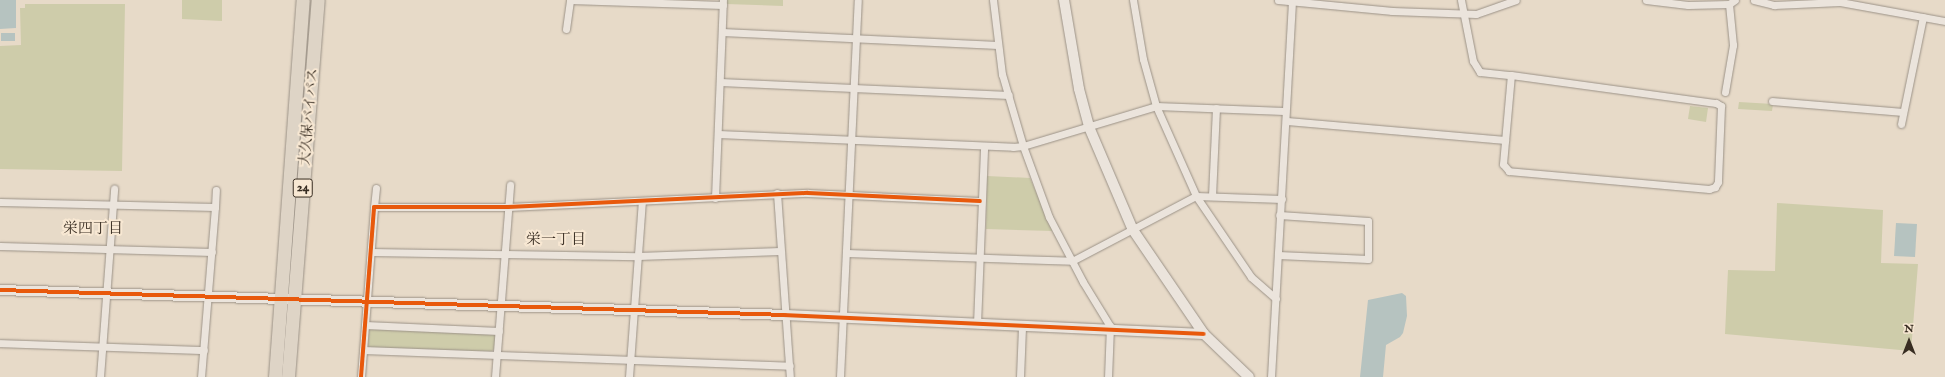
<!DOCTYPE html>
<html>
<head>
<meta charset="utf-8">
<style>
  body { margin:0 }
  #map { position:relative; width:1945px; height:377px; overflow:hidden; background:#e7dac8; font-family:"IM FELL English","Noto Serif JP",serif }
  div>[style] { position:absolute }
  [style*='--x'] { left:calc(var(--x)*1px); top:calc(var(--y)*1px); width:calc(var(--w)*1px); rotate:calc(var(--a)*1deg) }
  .green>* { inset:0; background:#ceccaa }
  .water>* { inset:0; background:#b6c3c0 }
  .roads { filter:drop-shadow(0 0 1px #9b9287) drop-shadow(0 0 1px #9b9287) }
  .street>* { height:7px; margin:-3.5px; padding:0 3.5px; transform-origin:3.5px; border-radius:3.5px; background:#ebe4dc }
  .secondary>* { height:10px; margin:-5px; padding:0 5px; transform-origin:5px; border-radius:5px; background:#ebe4dc }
  .highway>* { height:13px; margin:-6.5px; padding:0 6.5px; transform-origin:6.5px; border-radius:6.5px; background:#ded4c6 }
  .cycleway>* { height:4px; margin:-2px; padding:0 2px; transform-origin:2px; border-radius:2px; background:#e8590c }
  span { translate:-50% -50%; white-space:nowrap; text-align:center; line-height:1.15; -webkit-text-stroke:4px #f8e8d3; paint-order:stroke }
  .shield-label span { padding:1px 3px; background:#f8e8d3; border:1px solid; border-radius:3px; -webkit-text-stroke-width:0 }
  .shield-label { font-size:13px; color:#382d22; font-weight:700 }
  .street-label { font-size:14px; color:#382d22 }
  .neighbourhood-label { font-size:15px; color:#382d22 }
  .north { position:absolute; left:1889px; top:321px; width:40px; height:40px; -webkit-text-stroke:3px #f8e8d3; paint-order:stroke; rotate:0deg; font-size:11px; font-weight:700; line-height:16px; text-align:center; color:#382d22 }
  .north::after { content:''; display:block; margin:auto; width:14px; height:18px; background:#382d22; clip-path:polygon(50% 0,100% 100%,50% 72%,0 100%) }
</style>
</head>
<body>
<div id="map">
  <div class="green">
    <div style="clip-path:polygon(182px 0,222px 0,222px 21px,182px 19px)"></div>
    <div style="clip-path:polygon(726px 0,783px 0,783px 6px,726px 4px)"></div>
    <div style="clip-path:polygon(25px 4px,125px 4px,122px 171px,0 169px,0 46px,21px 45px,20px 8px,25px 8px)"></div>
    <div style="clip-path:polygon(1739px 102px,1773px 104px,1772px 111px,1738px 109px)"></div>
    <div style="clip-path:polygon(1690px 106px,1708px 108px,1706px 122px,1688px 119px)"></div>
    <div style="clip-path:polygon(987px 176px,1030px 178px,1053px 231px,986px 229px)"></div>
    <div style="clip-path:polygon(1777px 203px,1883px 210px,1881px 263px,1918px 264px,1911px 351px,1725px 334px,1728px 270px,1775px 271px)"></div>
    <div style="clip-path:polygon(369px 328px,495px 332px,495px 348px,491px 352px,370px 348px,368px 345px)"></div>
  </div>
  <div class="water">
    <div style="clip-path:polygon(0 0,16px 0,16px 28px,0 29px)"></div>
    <div style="clip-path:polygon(1px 33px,15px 33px,15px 41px,1px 41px)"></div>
    <div style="clip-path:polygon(1896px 223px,1917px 224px,1915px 257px,1894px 256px)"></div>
    <div style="clip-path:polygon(1402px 293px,1406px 296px,1407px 316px,1403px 333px,1400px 337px,1386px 345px,1383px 377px,1360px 377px,1368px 300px)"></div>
  </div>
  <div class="roads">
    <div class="street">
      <div style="--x:570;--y:0;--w:153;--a:1.9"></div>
      <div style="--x:993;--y:0;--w:75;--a:83.1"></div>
      <div style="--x:1002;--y:74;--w:75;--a:73.7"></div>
      <div style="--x:1023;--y:146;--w:76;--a:69.9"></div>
      <div style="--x:1049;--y:217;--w:73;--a:62.4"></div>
      <div style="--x:1083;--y:282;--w:52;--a:58.5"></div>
      <div style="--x:1110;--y:326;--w:51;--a:92.2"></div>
      <div style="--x:1133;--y:0;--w:60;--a:80.4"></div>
      <div style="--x:1143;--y:59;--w:49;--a:74.5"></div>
      <div style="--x:1156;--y:106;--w:98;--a:66"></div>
      <div style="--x:1196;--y:196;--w:98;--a:55.8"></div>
      <div style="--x:1251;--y:277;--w:33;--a:41"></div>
      <div style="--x:1278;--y:0;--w:115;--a:5.5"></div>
      <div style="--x:1392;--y:11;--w:84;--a:2"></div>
      <div style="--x:1476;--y:14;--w:42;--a:-19.3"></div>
      <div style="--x:1461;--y:0;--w:62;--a:78.9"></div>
      <div style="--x:1473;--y:61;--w:13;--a:58"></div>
      <div style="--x:1480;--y:72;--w:31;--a:6"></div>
      <div style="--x:1511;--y:75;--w:207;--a:7.8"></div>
      <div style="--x:1716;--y:103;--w:6;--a:31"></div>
      <div style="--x:1721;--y:106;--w:76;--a:92.3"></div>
      <div style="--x:1718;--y:182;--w:6;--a:121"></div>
      <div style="--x:1715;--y:187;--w:6;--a:162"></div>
      <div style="--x:1709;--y:189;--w:201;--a:-174.9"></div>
      <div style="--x:1509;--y:171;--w:9;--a:-131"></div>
      <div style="--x:1503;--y:164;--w:89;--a:-84.9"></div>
      <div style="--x:1646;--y:0;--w:42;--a:6.8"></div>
      <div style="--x:1688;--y:5;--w:41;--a:-1.4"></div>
      <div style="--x:1729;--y:4;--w:7;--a:-34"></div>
      <div style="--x:1754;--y:0;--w:21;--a:14"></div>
      <div style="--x:1774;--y:5;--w:66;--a:-2.6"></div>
      <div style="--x:1840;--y:2;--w:107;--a:10.3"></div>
      <div style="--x:566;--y:29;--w:28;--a:-82"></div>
      <div style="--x:722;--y:32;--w:276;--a:2.7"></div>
      <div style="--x:720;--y:82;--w:289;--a:2.6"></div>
      <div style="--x:1725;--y:92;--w:48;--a:-80.3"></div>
      <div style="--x:1733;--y:45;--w:41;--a:-95.6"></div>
      <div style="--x:1772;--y:101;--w:131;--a:4.8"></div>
      <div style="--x:1287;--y:121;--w:219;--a:5"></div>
      <div style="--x:1901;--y:124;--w:109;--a:-78.4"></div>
      <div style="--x:718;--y:134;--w:295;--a:2.5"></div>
      <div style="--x:1013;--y:147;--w:10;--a:-6"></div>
      <div style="--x:1023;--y:146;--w:139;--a:-16.7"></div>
      <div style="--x:1156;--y:106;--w:128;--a:2.2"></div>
      <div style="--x:777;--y:193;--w:184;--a:86"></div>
      <div style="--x:1212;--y:196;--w:88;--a:-87.4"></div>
      <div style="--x:715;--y:198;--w:198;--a:-87.7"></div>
      <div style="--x:0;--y:202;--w:215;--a:1.3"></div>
      <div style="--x:215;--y:207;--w:171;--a:94.7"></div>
      <div style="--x:215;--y:207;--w:17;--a:-87"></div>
      <div style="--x:374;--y:207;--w:19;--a:-84"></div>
      <div style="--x:0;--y:246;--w:212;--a:1.6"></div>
      <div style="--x:371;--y:252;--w:267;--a:0.9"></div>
      <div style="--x:638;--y:256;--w:142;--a:-2"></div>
      <div style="--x:847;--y:253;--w:225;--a:2"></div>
      <div style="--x:1072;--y:261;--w:140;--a:-27.7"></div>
      <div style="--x:1196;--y:196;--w:86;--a:2"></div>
      <div style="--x:1278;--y:255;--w:90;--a:2.5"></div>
      <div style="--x:1368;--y:259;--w:38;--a:-90"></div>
      <div style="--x:1368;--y:221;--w:89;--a:-176.1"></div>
      <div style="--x:977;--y:324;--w:177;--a:-87.7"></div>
      <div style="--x:365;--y:325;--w:134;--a:2.6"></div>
      <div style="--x:0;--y:343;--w:204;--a:2"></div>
      <div style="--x:363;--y:350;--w:427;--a:2.1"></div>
      <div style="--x:100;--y:377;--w:189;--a:-85.7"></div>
      <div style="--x:361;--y:377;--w:170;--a:-85.6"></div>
      <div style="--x:374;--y:207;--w:134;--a:0"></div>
      <div style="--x:508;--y:207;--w:300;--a:-2.7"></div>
      <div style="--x:808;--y:193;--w:172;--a:2.7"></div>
      <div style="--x:495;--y:377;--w:193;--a:-85.5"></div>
      <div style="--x:629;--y:377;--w:175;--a:-85.8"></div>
      <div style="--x:840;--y:377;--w:377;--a:-87.3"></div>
      <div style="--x:1020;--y:377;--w:50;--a:-87.7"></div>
      <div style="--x:1271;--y:377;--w:377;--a:-86.8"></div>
    </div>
    <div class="secondary">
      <div style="--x:1064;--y:0;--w:90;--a:80.4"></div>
      <div style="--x:1079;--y:89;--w:39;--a:75"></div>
      <div style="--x:1089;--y:127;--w:112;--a:66.9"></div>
      <div style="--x:1133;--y:230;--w:126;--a:55.7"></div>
      <div style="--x:1204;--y:334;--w:62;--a:43.7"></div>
      <div style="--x:0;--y:290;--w:785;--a:1.82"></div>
      <div style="--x:785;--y:315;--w:419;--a:2.6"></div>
    </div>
    <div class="highway">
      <div style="--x:275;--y:377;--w:378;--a:-85.8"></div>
      <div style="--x:288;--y:377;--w:378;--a:-85.5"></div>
    </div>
  </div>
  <div class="cycleway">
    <div style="--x:0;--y:290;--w:785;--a:1.82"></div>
    <div style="--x:785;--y:315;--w:419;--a:2.6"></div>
    <div style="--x:361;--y:377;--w:170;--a:-85.6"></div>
    <div style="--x:374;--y:207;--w:134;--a:0"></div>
    <div style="--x:508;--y:207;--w:300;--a:-2.7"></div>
    <div style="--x:808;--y:193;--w:172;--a:2.7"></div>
  </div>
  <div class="shield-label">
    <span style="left:303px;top:188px">24</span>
  </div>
  <div class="street-label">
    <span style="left:309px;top:117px;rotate:-85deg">大久保バイパス</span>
  </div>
  <div class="neighbourhood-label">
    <span style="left:93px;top:229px">栄四丁目</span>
    <span style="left:556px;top:240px">栄一丁目</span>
  </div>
  <div class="north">N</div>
</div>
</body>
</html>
